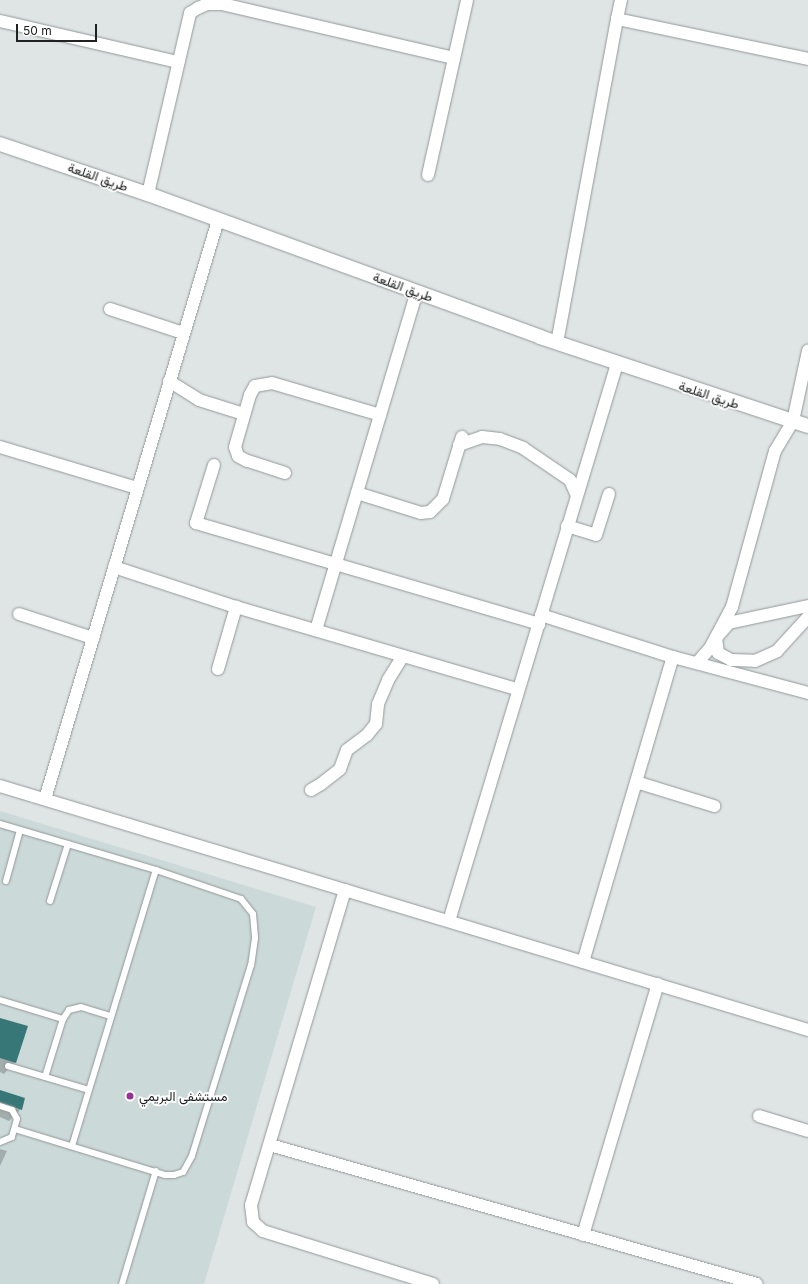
<!DOCTYPE html>
<html>
<head>
<meta charset="utf-8">
<style>
  body { margin:0 }
  #map { position:relative; width:808px; height:1284px; overflow:hidden; background:#dfe5e5; font-family:Inter,Vazirmatn,sans-serif }
  div>[style] { position:absolute }
  [style*='--x'] { left:calc(var(--x)*1px); top:calc(var(--y)*1px); width:calc(var(--w)*1px); rotate:calc(var(--a)*1deg) }
  .built>* { inset:0; background:#cbd9d8 }
  .shadow>* { inset:0; background:#0003 }
  .building>* { inset:0; background:#387777 }
  .roads { filter:drop-shadow(0 0 1px #929897) drop-shadow(0 0 1px #929897) }
  .service>* { height:6px; margin:-3px; padding:0 3px; transform-origin:3px; border-radius:3px; background:#fff }
  .minor>* { height:12px; margin:-6px; padding:0 6px; transform-origin:6px; border-radius:6px; background:#fff }
  .tertiary>* { height:14px; margin:-7px; padding:0 7px; transform-origin:7px; border-radius:7px; background:#fff }
  .dots>* { width:11px; height:11px; translate:-50% -50%; box-sizing:border-box; border:2px solid #fff; border-radius:50% }
  span { translate:-50% -50%; white-space:nowrap; text-align:center; line-height:1.15; -webkit-text-stroke:3.5px #fff; paint-order:stroke }
  .street-label { font-size:13px; color:#202222 }
  .poi-label { font-size:13px; color:#202222 }
  .left { translate:0 -50%; text-align:left }
  .scale { position:absolute; left:16px; top:24px; width:81px; height:18px; box-sizing:border-box; border:2px solid #202222; border-top:0; padding-left:5px; font-size:12px; line-height:14px; white-space:nowrap; color:#202222; -webkit-text-stroke:3px #fff; paint-order:stroke }
</style>
</head>
<body>
<div id="map">
  <div class="built">
    <div style="clip-path:polygon(0 811px,316px 907px,204px 1284px,0 1284px)"></div>
  </div>
  <div class="shadow">
    <div style="clip-path:polygon(0 1019px,15px 1062px,4px 1074px,0 1072px)"></div>
    <div style="clip-path:polygon(0 1091px,21px 1109px,9px 1121px,0 1117px)"></div>
    <div style="clip-path:polygon(0 1149px,7px 1151px,0 1166px)"></div>
  </div>
  <div class="building">
    <div style="clip-path:polygon(0 1018px,28px 1026px,16px 1063px,0 1058px)"></div>
    <div style="clip-path:polygon(0 1090px,25px 1098px,22px 1110px,0 1102px)"></div>
  </div>
  <div class="roads">
    <div class="service">
      <div style="--x:0;--y:824;--w:163;--a:16.4"></div>
      <div style="--x:156;--y:870;--w:90;--a:18.8"></div>
      <div style="--x:241;--y:899;--w:19;--a:51"></div>
      <div style="--x:253;--y:914;--w:24;--a:85"></div>
      <div style="--x:255;--y:938;--w:27;--a:98"></div>
      <div style="--x:251;--y:965;--w:200;--a:107.2"></div>
      <div style="--x:192;--y:1156;--w:18;--a:119"></div>
      <div style="--x:183;--y:1172;--w:9;--a:162"></div>
      <div style="--x:174;--y:1175;--w:9;--a:180"></div>
      <div style="--x:165;--y:1175;--w:157;--a:-163"></div>
      <div style="--x:6;--y:881;--w:53;--a:-74.6"></div>
      <div style="--x:50;--y:901;--w:60;--a:-72.5"></div>
      <div style="--x:0;--y:1000;--w:66;--a:16.8"></div>
      <div style="--x:8;--y:1066;--w:84;--a:16.5"></div>
      <div style="--x:45;--y:1077;--w:61;--a:-72.8"></div>
      <div style="--x:63;--y:1019;--w:11;--a:-56"></div>
      <div style="--x:69;--y:1010;--w:12;--a:-14"></div>
      <div style="--x:81;--y:1007;--w:31;--a:17"></div>
      <div style="--x:0;--y:1106;--w:13;--a:18"></div>
      <div style="--x:12;--y:1110;--w:10;--a:61"></div>
      <div style="--x:17;--y:1119;--w:19;--a:106"></div>
      <div style="--x:12;--y:1137;--w:13;--a:157"></div>
      <div style="--x:72;--y:1146;--w:288;--a:-73.1"></div>
      <div style="--x:122;--y:1284;--w:118;--a:-73.3"></div>
    </div>
    <div class="minor">
      <div style="--x:621;--y:0;--w:19;--a:102"></div>
      <div style="--x:617;--y:19;--w:195;--a:11.8"></div>
      <div style="--x:0;--y:21;--w:183;--a:13"></div>
      <div style="--x:428;--y:175;--w:179;--a:-77.4"></div>
      <div style="--x:148;--y:194;--w:186;--a:-76.9"></div>
      <div style="--x:190;--y:13;--w:9;--a:-32"></div>
      <div style="--x:198;--y:8;--w:10;--a:-24"></div>
      <div style="--x:207;--y:4;--w:15;--a:0"></div>
      <div style="--x:222;--y:4;--w:238;--a:13.1"></div>
      <div style="--x:110;--y:309;--w:77;--a:18.2"></div>
      <div style="--x:557;--y:343;--w:330;--a:-79.5"></div>
      <div style="--x:169;--y:381;--w:36;--a:32"></div>
      <div style="--x:199;--y:400;--w:47;--a:17.3"></div>
      <div style="--x:459;--y:445;--w:24;--a:-19"></div>
      <div style="--x:482;--y:437;--w:18;--a:6"></div>
      <div style="--x:500;--y:439;--w:25;--a:21"></div>
      <div style="--x:523;--y:448;--w:57;--a:34.2"></div>
      <div style="--x:570;--y:480;--w:17;--a:66"></div>
      <div style="--x:0;--y:447;--w:143;--a:16.7"></div>
      <div style="--x:214;--y:465;--w:61;--a:107.2"></div>
      <div style="--x:196;--y:523;--w:358;--a:16.4"></div>
      <div style="--x:285;--y:473;--w:40;--a:-162"></div>
      <div style="--x:247;--y:461;--w:10;--a:-151"></div>
      <div style="--x:238;--y:456;--w:9;--a:-108"></div>
      <div style="--x:235;--y:447;--w:54;--a:-73.9"></div>
      <div style="--x:250;--y:395;--w:10;--a:-61"></div>
      <div style="--x:255;--y:386;--w:17;--a:-10"></div>
      <div style="--x:272;--y:383;--w:113;--a:16.5"></div>
      <div style="--x:357;--y:493;--w:67;--a:17.4"></div>
      <div style="--x:421;--y:513;--w:9;--a:-6"></div>
      <div style="--x:430;--y:512;--w:18;--a:-45"></div>
      <div style="--x:443;--y:499;--w:65;--a:-73"></div>
      <div style="--x:567;--y:526;--w:30;--a:17"></div>
      <div style="--x:596;--y:535;--w:43;--a:-72.4"></div>
      <div style="--x:114;--y:567;--w:128;--a:18.2"></div>
      <div style="--x:808;--y:606;--w:81;--a:167.9"></div>
      <div style="--x:729;--y:623;--w:20;--a:131"></div>
      <div style="--x:716;--y:638;--w:15;--a:82"></div>
      <div style="--x:718;--y:653;--w:15;--a:28"></div>
      <div style="--x:731;--y:660;--w:24;--a:2"></div>
      <div style="--x:755;--y:661;--w:24;--a:-24"></div>
      <div style="--x:777;--y:651;--w:46;--a:-47.6"></div>
      <div style="--x:19;--y:614;--w:78;--a:18"></div>
      <div style="--x:541;--y:615;--w:139;--a:17.7"></div>
      <div style="--x:673;--y:657;--w:140;--a:14.9"></div>
      <div style="--x:316;--y:630;--w:353;--a:-73.4"></div>
      <div style="--x:697;--y:663;--w:20;--a:-49"></div>
      <div style="--x:710;--y:648;--w:47;--a:-61.8"></div>
      <div style="--x:732;--y:607;--w:162;--a:-74.6"></div>
      <div style="--x:775;--y:451;--w:35;--a:-59"></div>
      <div style="--x:793;--y:421;--w:72;--a:-77.9"></div>
      <div style="--x:218;--y:669;--w:65;--a:-73.8"></div>
      <div style="--x:236;--y:607;--w:293;--a:16.3"></div>
      <div style="--x:636;--y:782;--w:82;--a:17.1"></div>
      <div style="--x:0;--y:786;--w:844;--a:16.8"></div>
      <div style="--x:311;--y:790;--w:12;--a:-31"></div>
      <div style="--x:321;--y:784;--w:24;--a:-38"></div>
      <div style="--x:340;--y:769;--w:20;--a:-70"></div>
      <div style="--x:347;--y:750;--w:25;--a:-37"></div>
      <div style="--x:367;--y:735;--w:14;--a:-51"></div>
      <div style="--x:376;--y:724;--w:20;--a:-84"></div>
      <div style="--x:378;--y:704;--w:26;--a:-67"></div>
      <div style="--x:388;--y:680;--w:28;--a:-58"></div>
      <div style="--x:45;--y:799;--w:604;--a:-73.36"></div>
      <div style="--x:345;--y:890;--w:329;--a:106.6"></div>
      <div style="--x:251;--y:1205;--w:17;--a:83"></div>
      <div style="--x:253;--y:1222;--w:13;--a:42"></div>
      <div style="--x:263;--y:1231;--w:178;--a:17.3"></div>
      <div style="--x:449;--y:921;--w:582;--a:-73.22"></div>
      <div style="--x:583;--y:962;--w:318;--a:-73.6"></div>
      <div style="--x:759;--y:1116;--w:51;--a:17"></div>
      <div style="--x:270;--y:1145;--w:506;--a:15.93"></div>
      <div style="--x:583;--y:1235;--w:262;--a:-73.4"></div>
    </div>
    <div class="tertiary">
      <div style="--x:0;--y:144;--w:156;--a:18.7"></div>
      <div style="--x:148;--y:194;--w:417;--a:20"></div>
      <div style="--x:540;--y:337;--w:282;--a:18.4"></div>
    </div>
  </div>
  <div class="dots">
    <div style="left:130px;top:1096px;background:#963298"></div>
  </div>
  <div class="street-label">
    <span style="left:98px;top:177px;rotate:19deg">طريق القلعة</span>
    <span style="left:403px;top:287px;rotate:20deg">طريق القلعة</span>
    <span style="left:709px;top:395px;rotate:18deg">طريق القلعة</span>
  </div>
  <div class="poi-label">
    <span class="left" style="left:139px;top:1096px">مستشفى البريمي</span>
  </div>
  <div class="scale">50 m</div>
</div>
</body>
</html>
